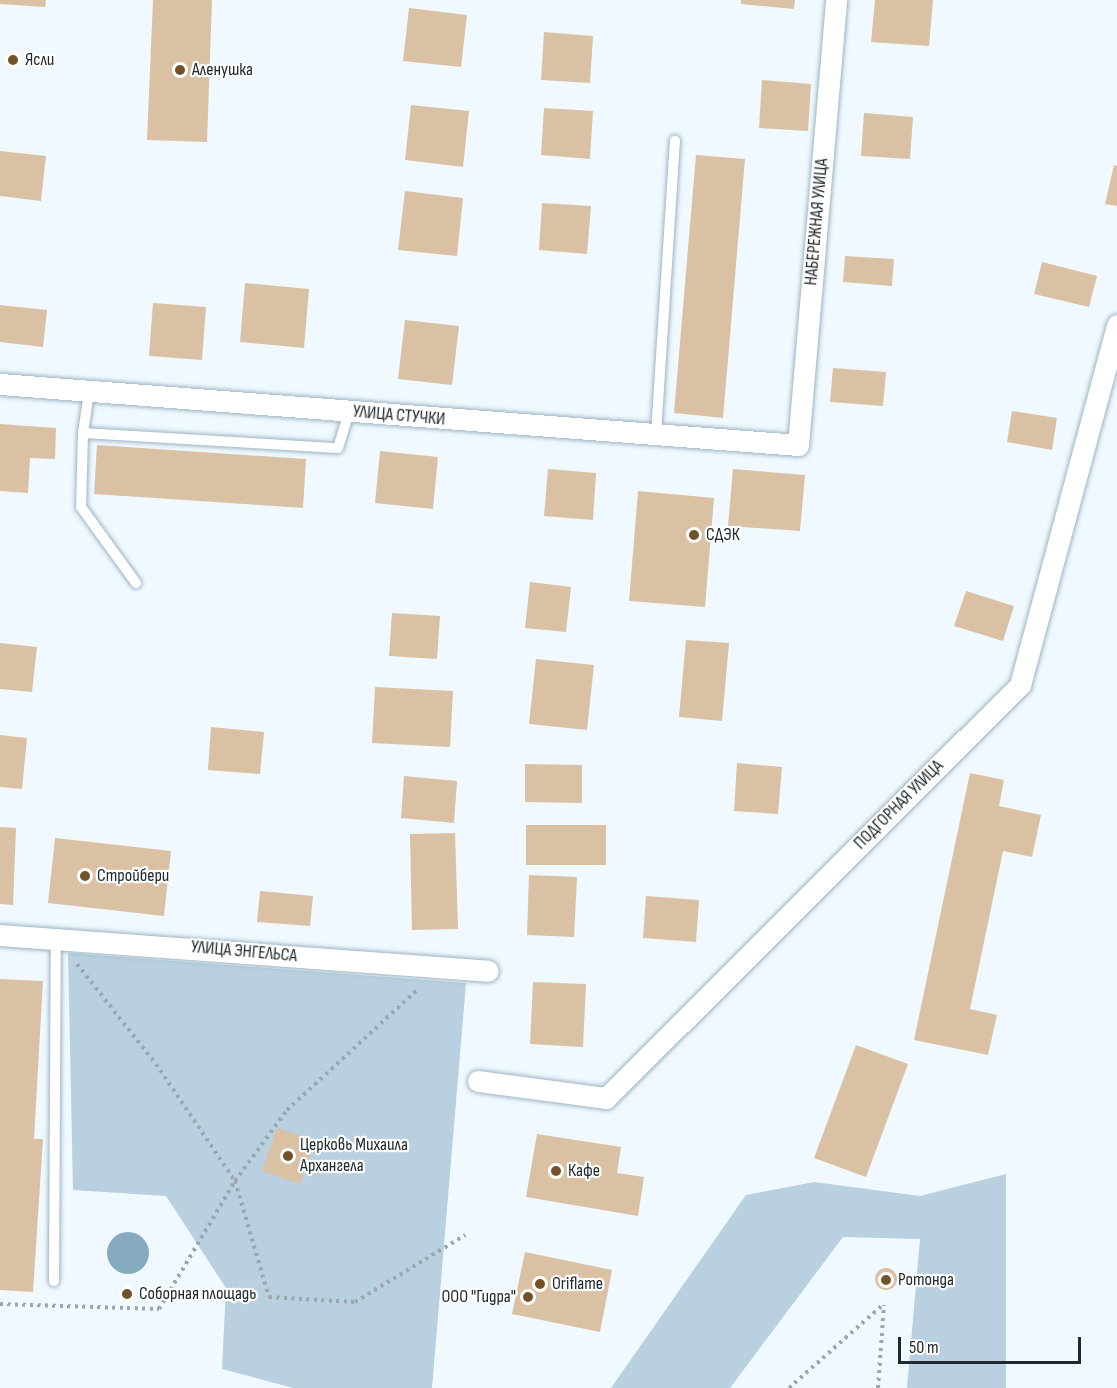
<!DOCTYPE html>
<html>
<head>
<meta charset="utf-8">
<style>
  body { margin:0 }
  #map { position:relative; width:1117px; height:1388px; overflow:hidden; background:#eff9ff; font-family:"Sofia Sans Condensed",sans-serif }
  div>[style] { position:absolute }
  [style*='--x'] { left:calc(var(--x)*1px); top:calc(var(--y)*1px); width:calc(var(--w)*1px); rotate:calc(var(--a)*1deg) }
  .green>* { inset:0; background:#b8d0df }
  .water>* { inset:0; background:#86abc0 }
  .round { border-radius:50% }
  .building>* { inset:0; background:#dbc1a3 }
  .path>* { height:4px; margin-top:-2px; transform-origin:0; background:repeating-linear-gradient(90deg,#9ca6ac 0 3px,transparent 0 7.5px) }
  .roads { filter:drop-shadow(0 0 2px #9db4c2) drop-shadow(0 0 2px #9db4c2) }
  .lane>* { height:10px; margin:-5px; padding:0 5px; transform-origin:5px; border-radius:5px; background:#fff }
  .street>* { height:21px; margin:-10.5px; padding:0 10.5px; transform-origin:10.5px; border-radius:10.5px; background:#fff }
  .dots>* { width:16px; height:16px; translate:-50% -50%; box-sizing:border-box; border:3px solid #fff; border-radius:50% }
  span { translate:-50% -50%; white-space:nowrap; text-align:center; line-height:1.15; -webkit-text-stroke:4.5px #fff; paint-order:stroke }
  .poi-label { font-size:18px; color:#20292e }
  .left { translate:0 -50%; text-align:left }
  .right { translate:-100% -50%; text-align:right }
  .street-label { font-size:18px; color:#20292e }
  .scale { position:absolute; left:898px; top:1337px; width:183px; height:27px; box-sizing:border-box; border:3px solid #20292e; border-top:0; padding-left:8px; font-size:18px; line-height:21px; white-space:nowrap; color:#20292e; -webkit-text-stroke:4px #fff; paint-order:stroke }
</style>
</head>
<body>
<div id="map">
  <div class="green">
    <div style="clip-path:polygon(68px 953px,466px 983px,432px 1388px,293px 1388px,222px 1369px,226px 1288px,166px 1196px,73px 1190px)"></div>
    <div style="clip-path:polygon(1006px 1174px,1006px 1388px,907px 1388px,920px 1239px,843px 1237px,730px 1388px,611px 1388px,746px 1195px,814px 1182px,920px 1196px)"></div>
  </div>
  <div class="water">
    <div class="round" style="left:107px;top:1232px;width:42px;height:42px"></div>
  </div>
  <div class="building">
    <div style="clip-path:polygon(0 0,46px 0,45px 7px,0 4px)"></div>
    <div style="clip-path:polygon(153px 0,212px 0,207px 142px,147px 140px)"></div>
    <div style="clip-path:polygon(741px 0,795px 0,794px 9px,741px 4px)"></div>
    <div style="clip-path:polygon(875px 0,933px 0,929px 46px,871px 42px)"></div>
    <div style="clip-path:polygon(409px 8px,467px 15px,461px 67px,403px 61px)"></div>
    <div style="clip-path:polygon(544px 32px,593px 36px,590px 83px,541px 80px)"></div>
    <div style="clip-path:polygon(762px 80px,811px 84px,808px 131px,759px 128px)"></div>
    <div style="clip-path:polygon(411px 105px,469px 111px,463px 167px,405px 160px)"></div>
    <div style="clip-path:polygon(544px 108px,593px 111px,590px 159px,541px 155px)"></div>
    <div style="clip-path:polygon(864px 113px,913px 117px,910px 159px,861px 156px)"></div>
    <div style="clip-path:polygon(0 151px,46px 156px,41px 201px,0 196px)"></div>
    <div style="clip-path:polygon(696px 155px,745px 159px,723px 418px,674px 413px)"></div>
    <div style="clip-path:polygon(1114px 165px,1117px 166px,1117px 206px,1105px 204px)"></div>
    <div style="clip-path:polygon(405px 191px,463px 198px,457px 256px,398px 250px)"></div>
    <div style="clip-path:polygon(542px 203px,591px 206px,587px 254px,539px 250px)"></div>
    <div style="clip-path:polygon(845px 256px,894px 259px,892px 286px,843px 282px)"></div>
    <div style="clip-path:polygon(1042px 262px,1097px 276px,1089px 307px,1034px 294px)"></div>
    <div style="clip-path:polygon(245px 283px,309px 289px,304px 348px,240px 342px)"></div>
    <div style="clip-path:polygon(153px 303px,206px 307px,202px 360px,149px 356px)"></div>
    <div style="clip-path:polygon(0 305px,47px 310px,43px 347px,0 342px)"></div>
    <div style="clip-path:polygon(405px 320px,459px 326px,452px 385px,398px 379px)"></div>
    <div style="clip-path:polygon(833px 368px,886px 372px,883px 406px,830px 402px)"></div>
    <div style="clip-path:polygon(1012px 411px,1057px 418px,1052px 450px,1007px 442px)"></div>
    <div style="clip-path:polygon(0 424px,56px 428px,55px 459px,30px 458px,28px 493px,0 491px)"></div>
    <div style="clip-path:polygon(97px 445px,306px 459px,303px 508px,94px 494px)"></div>
    <div style="clip-path:polygon(380px 451px,438px 457px,433px 509px,375px 503px)"></div>
    <div style="clip-path:polygon(548px 469px,596px 473px,593px 520px,544px 516px)"></div>
    <div style="clip-path:polygon(733px 469px,805px 475px,800px 531px,728px 526px)"></div>
    <div style="clip-path:polygon(638px 491px,714px 498px,705px 607px,629px 601px)"></div>
    <div style="clip-path:polygon(530px 582px,571px 587px,566px 632px,525px 628px)"></div>
    <div style="clip-path:polygon(966px 591px,1014px 606px,1003px 641px,954px 626px)"></div>
    <div style="clip-path:polygon(392px 613px,440px 616px,437px 659px,389px 656px)"></div>
    <div style="clip-path:polygon(686px 640px,729px 643px,722px 721px,679px 717px)"></div>
    <div style="clip-path:polygon(0 643px,37px 647px,32px 692px,0 689px)"></div>
    <div style="clip-path:polygon(536px 659px,594px 665px,587px 730px,529px 724px)"></div>
    <div style="clip-path:polygon(375px 687px,453px 691px,450px 747px,372px 743px)"></div>
    <div style="clip-path:polygon(211px 727px,264px 732px,260px 774px,208px 770px)"></div>
    <div style="clip-path:polygon(0 735px,27px 738px,22px 789px,0 787px)"></div>
    <div style="clip-path:polygon(737px 763px,782px 767px,778px 814px,734px 811px)"></div>
    <div style="clip-path:polygon(525px 764px,582px 765px,582px 803px,525px 802px)"></div>
    <div style="clip-path:polygon(970px 773px,1004px 780px,999px 806px,1041px 815px,1032px 857px,1003px 851px,970px 1009px,997px 1015px,988px 1055px,914px 1040px)"></div>
    <div style="clip-path:polygon(404px 776px,457px 781px,454px 823px,401px 818px)"></div>
    <div style="clip-path:polygon(526px 825px,606px 825px,606px 865px,526px 865px)"></div>
    <div style="clip-path:polygon(0 827px,16px 828px,13px 905px,0 904px)"></div>
    <div style="clip-path:polygon(455px 833px,458px 929px,412px 930px,410px 834px)"></div>
    <div style="clip-path:polygon(55px 838px,171px 851px,164px 916px,48px 903px)"></div>
    <div style="clip-path:polygon(529px 875px,577px 877px,574px 937px,527px 935px)"></div>
    <div style="clip-path:polygon(260px 891px,313px 896px,310px 926px,257px 922px)"></div>
    <div style="clip-path:polygon(646px 896px,699px 900px,696px 942px,643px 938px)"></div>
    <div style="clip-path:polygon(0 979px,43px 981px,34px 1139px,43px 1139px,33px 1292px,0 1290px)"></div>
    <div style="clip-path:polygon(533px 982px,586px 984px,583px 1047px,530px 1044px)"></div>
    <div style="clip-path:polygon(856px 1045px,908px 1064px,866px 1177px,814px 1158px)"></div>
    <div style="clip-path:polygon(277px 1128px,315px 1141px,300px 1184px,262px 1171px)"></div>
    <div style="clip-path:polygon(537px 1134px,621px 1147px,617px 1173px,644px 1177px,638px 1216px,526px 1197px)"></div>
    <div style="clip-path:polygon(525px 1252px,612px 1270px,600px 1332px,512px 1314px)"></div>
    <div class="round" style="left:875px;top:1268px;width:22px;height:22px"></div>
  </div>
  <div class="path">
    <div style="--x:77;--y:964;--w:127;--a:51.7"></div>
    <div style="--x:156;--y:1064;--w:141;--a:56"></div>
    <div style="--x:235;--y:1181;--w:121;--a:73.7"></div>
    <div style="--x:269;--y:1297;--w:86;--a:3.3"></div>
    <div style="--x:355;--y:1302;--w:129;--a:-31.3"></div>
    <div style="--x:0;--y:1304;--w:159;--a:1.8"></div>
    <div style="--x:159;--y:1309;--w:149;--a:-59.3"></div>
    <div style="--x:235;--y:1181;--w:88;--a:-53.8"></div>
    <div style="--x:287;--y:1110;--w:178;--a:-42.7"></div>
    <div style="--x:789;--y:1388;--w:127;--a:-41.5"></div>
    <div style="--x:878;--y:1388;--w:83;--a:-85.9"></div>
  </div>
  <div class="roads">
    <div class="lane">
      <div style="--x:89;--y:392;--w:41;--a:98.3"></div>
      <div style="--x:83;--y:433;--w:255;--a:3.4"></div>
      <div style="--x:338;--y:448;--w:39;--a:-73"></div>
      <div style="--x:83;--y:433;--w:74;--a:91.5"></div>
      <div style="--x:81;--y:507;--w:94;--a:54.1"></div>
      <div style="--x:656;--y:434;--w:294;--a:-86.3"></div>
      <div style="--x:54;--y:1281;--w:344;--a:-89.7"></div>
    </div>
    <div class="street">
      <div style="--x:0;--y:384;--w:800;--a:4.37"></div>
      <div style="--x:798;--y:445;--w:447;--a:-85.1"></div>
      <div style="--x:0;--y:935;--w:489;--a:4.2"></div>
      <div style="--x:478;--y:1081;--w:129;--a:7.6"></div>
      <div style="--x:606;--y:1098;--w:585;--a:-44.93"></div>
      <div style="--x:1020;--y:685;--w:373;--a:-74.9"></div>
    </div>
  </div>
  <div class="dots">
    <div style="left:13px;top:60px;background:#725228"></div>
    <div style="left:180px;top:70px;background:#725228"></div>
    <div style="left:694px;top:535px;background:#725228"></div>
    <div style="left:85px;top:876px;background:#725228"></div>
    <div style="left:288px;top:1156px;background:#725228"></div>
    <div style="left:556px;top:1171px;background:#725228"></div>
    <div style="left:886px;top:1280px;background:#725228"></div>
    <div style="left:540px;top:1284px;background:#725228"></div>
    <div style="left:127px;top:1294px;background:#725228"></div>
    <div style="left:528px;top:1297px;background:#725228"></div>
  </div>
  <div class="poi-label">
    <span class="left" style="left:25px;top:60px">Ясли</span>
    <span class="left" style="left:192px;top:70px">Аленушка</span>
    <span class="left" style="left:706px;top:535px">СДЭК</span>
    <span class="left" style="left:97px;top:876px">Стройбери</span>
    <span class="left" style="left:300px;top:1156px">Церковь Михаила<br>Архангела</span>
    <span class="left" style="left:568px;top:1171px">Кафе</span>
    <span class="left" style="left:898px;top:1280px">Ротонда</span>
    <span class="left" style="left:552px;top:1284px">Oriflame</span>
    <span class="left" style="left:139px;top:1294px">Соборная площадь</span>
    <span class="right" style="left:516px;top:1297px">ООО "Гидра"</span>
  </div>
  <div class="street-label">
    <span style="left:817px;top:222px;rotate:-85deg">НАБЕРЕЖНАЯ УЛИЦА</span>
    <span style="left:399px;top:416px;rotate:5deg">УЛИЦА СТУЧКИ</span>
    <span style="left:899px;top:805px;rotate:-45deg">ПОДГОРНАЯ УЛИЦА</span>
    <span style="left:244px;top:952px;rotate:5deg">УЛИЦА ЭНГЕЛЬСА</span>
  </div>
  <div class="scale">50 m</div>
</div>
</body>
</html>
